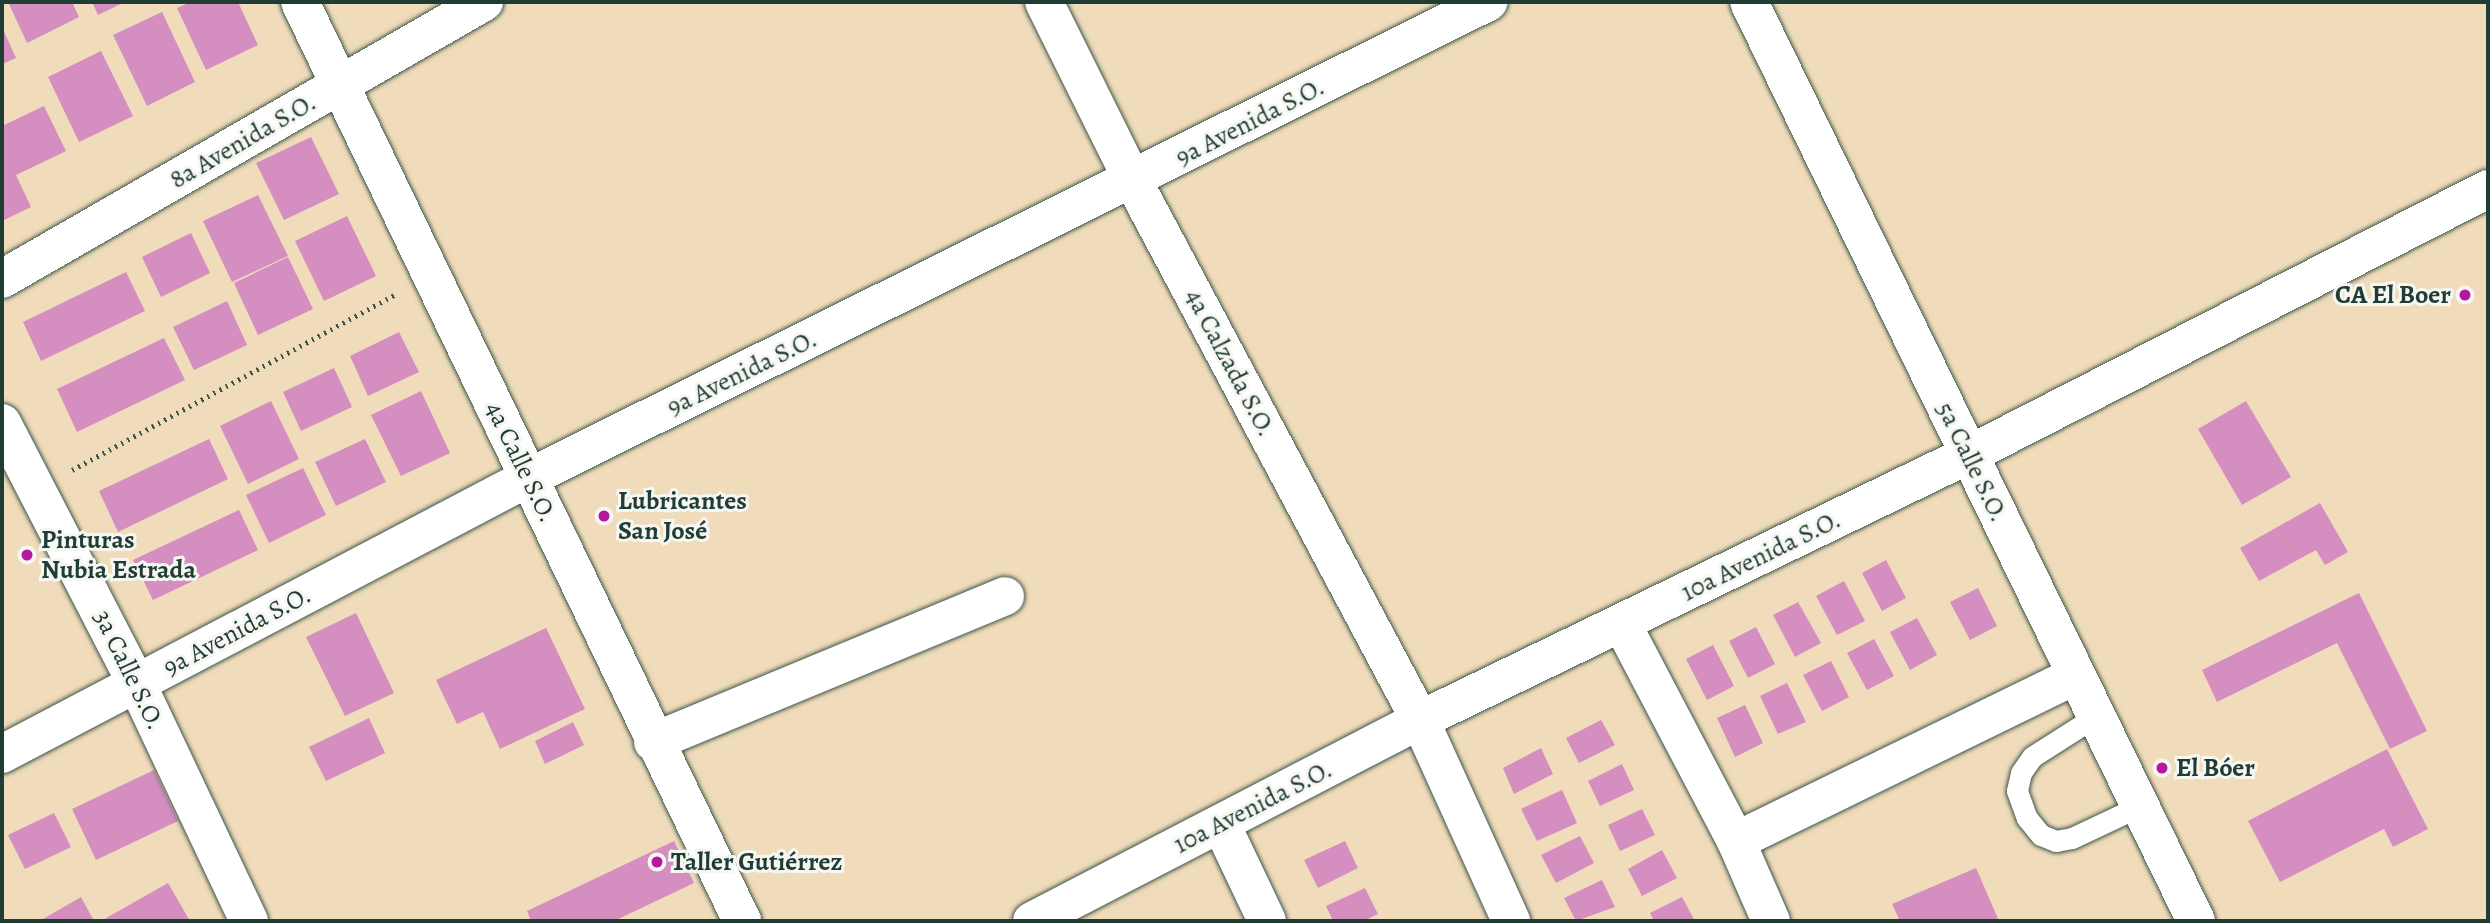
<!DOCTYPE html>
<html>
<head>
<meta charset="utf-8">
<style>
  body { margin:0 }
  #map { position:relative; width:2490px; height:923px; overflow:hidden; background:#f0dcbb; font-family:Alegreya,serif }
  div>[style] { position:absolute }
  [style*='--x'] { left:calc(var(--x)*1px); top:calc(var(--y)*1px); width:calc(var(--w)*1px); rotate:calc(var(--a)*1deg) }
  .building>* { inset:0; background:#d58ec0 }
  .path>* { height:4.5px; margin-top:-2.25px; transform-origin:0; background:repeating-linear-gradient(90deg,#3e5548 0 2px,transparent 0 7px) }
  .roads { filter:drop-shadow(0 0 2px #3e5548) drop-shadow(0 0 2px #3e5548) }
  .lane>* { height:21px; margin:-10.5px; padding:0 10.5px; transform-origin:10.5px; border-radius:10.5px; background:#fff }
  .street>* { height:38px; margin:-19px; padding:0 19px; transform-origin:19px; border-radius:19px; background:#fff }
  .secondary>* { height:38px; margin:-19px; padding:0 19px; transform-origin:19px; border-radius:19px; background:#fff }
  .highway>* { height:38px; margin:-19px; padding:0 19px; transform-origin:19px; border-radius:19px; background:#fff }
  .dots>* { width:19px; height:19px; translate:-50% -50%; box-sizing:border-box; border:4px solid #f6f6f2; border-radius:50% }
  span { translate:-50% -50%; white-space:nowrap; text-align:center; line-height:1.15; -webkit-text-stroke:6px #f6f6f2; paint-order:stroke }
  .street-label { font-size:26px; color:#1f3d34 }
  .poi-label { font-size:26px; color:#1f3d34; font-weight:700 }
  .right { translate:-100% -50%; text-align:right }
  .left { translate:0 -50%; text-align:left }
  .frame { position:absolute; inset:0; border:4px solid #1f3d34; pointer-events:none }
</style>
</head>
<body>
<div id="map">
  <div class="building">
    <div style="clip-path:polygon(14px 2px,72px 2px,79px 17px,27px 43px,9px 4px)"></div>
    <div style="clip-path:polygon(92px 2px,125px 2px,98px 15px)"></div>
    <div style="clip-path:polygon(191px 2px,238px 2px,258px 45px,206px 70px,177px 8px)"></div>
    <div style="clip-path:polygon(162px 12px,195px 82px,147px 106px,113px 35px)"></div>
    <div style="clip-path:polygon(2px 27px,16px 58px,2px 64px)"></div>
    <div style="clip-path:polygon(101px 51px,133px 116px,79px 142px,48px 77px)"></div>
    <div style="clip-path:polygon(44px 106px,66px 151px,16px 175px,31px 207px,2px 221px,2px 126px)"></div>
    <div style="clip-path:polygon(311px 137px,339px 194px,284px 220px,256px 163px)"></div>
    <div style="clip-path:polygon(258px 195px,288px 256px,232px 282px,203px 221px)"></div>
    <div style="clip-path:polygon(347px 216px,376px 276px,324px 301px,295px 241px)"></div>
    <div style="clip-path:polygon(191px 233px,210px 273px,161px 297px,142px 257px)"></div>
    <div style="clip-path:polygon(288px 257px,313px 309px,258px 335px,234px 283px)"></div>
    <div style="clip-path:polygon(126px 272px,145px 311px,41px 361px,23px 322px)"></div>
    <div style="clip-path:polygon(227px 301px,247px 345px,194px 370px,173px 327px)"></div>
    <div style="clip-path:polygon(399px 332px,419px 372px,368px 396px,350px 356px)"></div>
    <div style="clip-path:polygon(164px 338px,185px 380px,77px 432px,57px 389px)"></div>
    <div style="clip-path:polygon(334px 368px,352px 407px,301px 431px,283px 392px)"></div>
    <div style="clip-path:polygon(421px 391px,450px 453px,401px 476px,371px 415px)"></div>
    <div style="clip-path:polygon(271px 401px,299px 459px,248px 484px,220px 426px)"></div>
    <div style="clip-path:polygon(2246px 401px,2291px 477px,2242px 505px,2198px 429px)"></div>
    <div style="clip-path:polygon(209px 439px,228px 479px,118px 532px,99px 491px)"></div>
    <div style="clip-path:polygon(365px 439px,386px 482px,336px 506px,315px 462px)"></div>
    <div style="clip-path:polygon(303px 468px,326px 515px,269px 543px,246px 495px)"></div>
    <div style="clip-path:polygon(2320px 503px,2348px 552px,2325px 565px,2316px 550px,2259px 581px,2240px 548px)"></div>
    <div style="clip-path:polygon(239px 510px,258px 550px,153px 600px,133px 560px)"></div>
    <div style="clip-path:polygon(1886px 560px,1906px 598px,1882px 611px,1862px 573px)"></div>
    <div style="clip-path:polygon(1844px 581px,1865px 621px,1837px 635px,1816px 596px)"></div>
    <div style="clip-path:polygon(1978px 588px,1997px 626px,1970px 640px,1950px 602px)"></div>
    <div style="clip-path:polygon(2359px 593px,2427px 731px,2390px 749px,2337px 643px,2217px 702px,2202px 670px)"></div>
    <div style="clip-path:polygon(1798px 602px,1821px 643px,1795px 657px,1773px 615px)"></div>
    <div style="clip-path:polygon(356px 613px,394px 693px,345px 716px,306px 637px)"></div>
    <div style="clip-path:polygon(1917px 618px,1937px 655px,1910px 670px,1890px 632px)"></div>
    <div style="clip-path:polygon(1756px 627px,1775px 664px,1748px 678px,1729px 641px)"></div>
    <div style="clip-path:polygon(546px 628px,585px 709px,500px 749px,483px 712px,457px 724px,436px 680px)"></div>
    <div style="clip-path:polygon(1874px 639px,1894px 676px,1867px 690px,1847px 653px)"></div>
    <div style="clip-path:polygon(1713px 645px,1734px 686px,1707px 700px,1686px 659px)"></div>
    <div style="clip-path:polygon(1831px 661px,1849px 697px,1822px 711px,1803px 675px)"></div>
    <div style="clip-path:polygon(1787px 683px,1806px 722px,1778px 734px,1760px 696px)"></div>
    <div style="clip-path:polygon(1745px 705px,1763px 743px,1735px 757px,1717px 718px)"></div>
    <div style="clip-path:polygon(369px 718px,385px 753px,326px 781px,309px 747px)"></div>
    <div style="clip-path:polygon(1601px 720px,1615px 745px,1579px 763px,1566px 738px)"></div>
    <div style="clip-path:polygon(573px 722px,584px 745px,545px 764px,535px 741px)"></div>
    <div style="clip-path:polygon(1541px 748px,1553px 774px,1514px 794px,1503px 768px)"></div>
    <div style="clip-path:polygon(2387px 749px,2428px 829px,2393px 847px,2384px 829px,2280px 882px,2248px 821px)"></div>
    <div style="clip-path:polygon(1622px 764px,1634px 790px,1600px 806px,1588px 781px)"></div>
    <div style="clip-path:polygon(154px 770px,178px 821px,96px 860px,72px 809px)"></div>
    <div style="clip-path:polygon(1562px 790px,1577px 823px,1537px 841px,1521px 809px)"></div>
    <div style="clip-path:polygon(1642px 809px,1655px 835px,1620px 851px,1608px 825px)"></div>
    <div style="clip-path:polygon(54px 813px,71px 847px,25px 869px,8px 835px)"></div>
    <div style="clip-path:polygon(1580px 836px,1594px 863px,1556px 883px,1541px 855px)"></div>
    <div style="clip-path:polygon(674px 841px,694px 883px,614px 921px,531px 921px,527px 911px)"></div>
    <div style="clip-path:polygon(1345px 841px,1358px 868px,1318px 888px,1304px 860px)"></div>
    <div style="clip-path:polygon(1662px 850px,1677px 878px,1642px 896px,1628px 869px)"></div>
    <div style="clip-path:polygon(1976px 868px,1999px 921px,1900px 921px,1892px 904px)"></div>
    <div style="clip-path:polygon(1602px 880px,1615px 907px,1576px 921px,1564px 898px)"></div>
    <div style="clip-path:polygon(168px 883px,190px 921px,101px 921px)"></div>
    <div style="clip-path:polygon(1365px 888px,1378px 914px,1363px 921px,1333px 921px,1326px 906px)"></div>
    <div style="clip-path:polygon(81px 897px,94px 921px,44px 921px,43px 919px)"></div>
    <div style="clip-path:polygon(1682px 897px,1695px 921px,1654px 921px,1650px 913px)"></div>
  </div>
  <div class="path">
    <div style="--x:72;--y:470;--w:369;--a:-28.5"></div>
  </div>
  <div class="roads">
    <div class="lane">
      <div style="--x:2096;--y:716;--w:76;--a:147.4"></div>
      <div style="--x:2032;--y:757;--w:19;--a:125"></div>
      <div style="--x:2021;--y:773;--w:18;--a:103"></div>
      <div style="--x:2017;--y:791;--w:29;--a:70"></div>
      <div style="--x:2027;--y:818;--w:22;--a:51"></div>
      <div style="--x:2041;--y:835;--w:16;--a:22"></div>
      <div style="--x:2056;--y:841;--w:16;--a:-11"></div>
      <div style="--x:2072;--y:838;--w:75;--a:-25.2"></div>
    </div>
    <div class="street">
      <div style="--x:1044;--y:2;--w:200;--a:63.6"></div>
      <div style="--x:1133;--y:181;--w:611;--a:61.97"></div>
      <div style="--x:1420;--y:720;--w:221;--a:65.6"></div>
      <div style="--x:2;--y:279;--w:556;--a:-29.89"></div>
      <div style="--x:1622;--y:624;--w:245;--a:62.3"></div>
      <div style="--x:1736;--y:841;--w:87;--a:66.4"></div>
      <div style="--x:653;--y:742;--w:381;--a:-22.5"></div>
      <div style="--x:2;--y:754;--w:594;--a:-27.69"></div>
      <div style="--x:528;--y:478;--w:1072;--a:-26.37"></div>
      <div style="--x:1221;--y:824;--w:107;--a:64.6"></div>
      <div style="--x:1736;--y:841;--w:378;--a:-26"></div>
      <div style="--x:1032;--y:921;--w:437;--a:-27.4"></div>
      <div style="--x:1420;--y:720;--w:609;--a:-25.81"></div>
      <div style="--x:1968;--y:455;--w:584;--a:-27.09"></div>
    </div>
    <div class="secondary">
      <div style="--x:1749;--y:2;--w:1022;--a:64.06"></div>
    </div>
    <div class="highway">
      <div style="--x:300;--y:2;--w:1020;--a:64.31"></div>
      <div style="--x:2;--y:423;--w:294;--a:62.7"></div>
      <div style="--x:137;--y:684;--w:262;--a:64.7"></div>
    </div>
  </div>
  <div class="dots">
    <div style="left:2465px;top:295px;background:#b5179e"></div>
    <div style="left:604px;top:516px;background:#b5179e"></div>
    <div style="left:27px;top:555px;background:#b5179e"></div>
    <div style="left:2162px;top:768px;background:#b5179e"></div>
    <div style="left:657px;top:862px;background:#b5179e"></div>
  </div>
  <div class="street-label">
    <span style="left:1250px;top:122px;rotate:-27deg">9a Avenida S.O.</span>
    <span style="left:243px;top:141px;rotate:-30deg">8a Avenida S.O.</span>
    <span style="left:1230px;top:363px;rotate:62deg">4a Calzada S.O.</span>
    <span style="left:742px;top:373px;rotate:-26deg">9a Avenida S.O.</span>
    <span style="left:521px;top:462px;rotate:64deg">4a Calle S.O.</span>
    <span style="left:1972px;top:462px;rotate:64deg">5a Calle S.O.</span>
    <span style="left:1761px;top:556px;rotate:-26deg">10a Avenida S.O.</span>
    <span style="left:237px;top:631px;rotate:-28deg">9a Avenida S.O.</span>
    <span style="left:129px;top:670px;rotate:64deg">3a Calle S.O.</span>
    <span style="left:1253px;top:807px;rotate:-27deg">10a Avenida S.O.</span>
  </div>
  <div class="poi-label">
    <span class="right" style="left:2451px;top:295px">CA El Boer</span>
    <span class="left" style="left:618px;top:516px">Lubricantes<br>San José</span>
    <span class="left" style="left:41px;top:555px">Pinturas<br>Nubia Estrada</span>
    <span class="left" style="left:2176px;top:768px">El Bóer</span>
    <span class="left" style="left:671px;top:862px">Taller Gutiérrez</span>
  </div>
  <div class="frame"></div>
</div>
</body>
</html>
